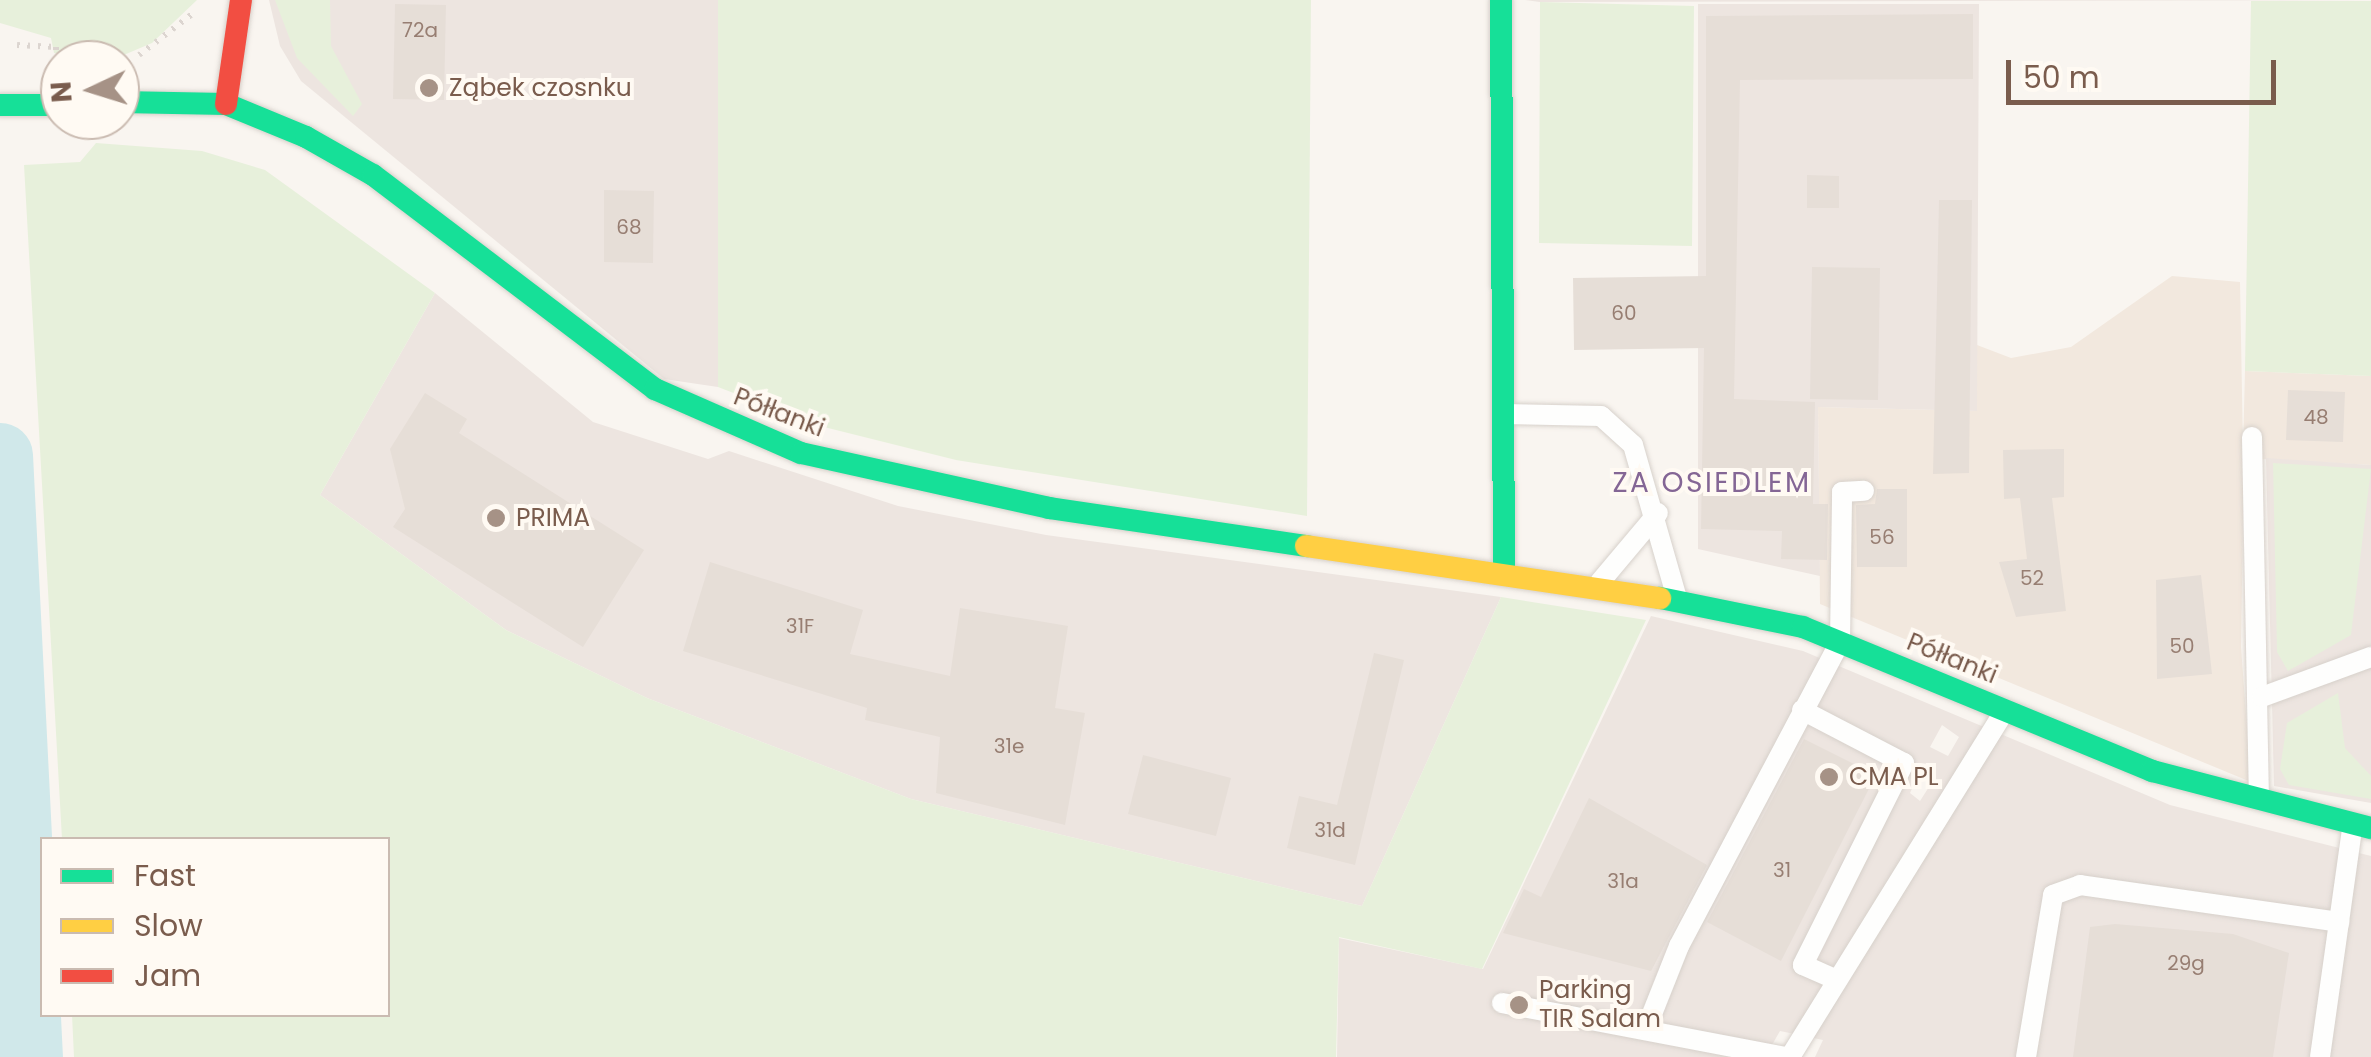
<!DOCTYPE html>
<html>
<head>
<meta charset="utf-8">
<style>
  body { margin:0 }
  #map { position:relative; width:2371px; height:1057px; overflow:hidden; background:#f9f5f0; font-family:Poppins,sans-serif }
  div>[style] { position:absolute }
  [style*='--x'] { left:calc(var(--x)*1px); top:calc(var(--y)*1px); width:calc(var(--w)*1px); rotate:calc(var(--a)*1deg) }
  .residential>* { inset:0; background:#f2e8de }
  .industrial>* { inset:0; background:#ede5e0 }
  .green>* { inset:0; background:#e7f0db }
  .river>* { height:65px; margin:-32.5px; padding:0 32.5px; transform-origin:32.5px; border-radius:32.5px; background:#d0e8ea }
  .building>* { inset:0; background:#e6ded7 }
  .path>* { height:6px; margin-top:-3px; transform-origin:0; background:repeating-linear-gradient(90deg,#dcd5d0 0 2.5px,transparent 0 10.5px) }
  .roads { filter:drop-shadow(0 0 2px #d7d1cb) drop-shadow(0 0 2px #d7d1cb) }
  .lane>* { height:20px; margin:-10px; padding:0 10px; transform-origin:10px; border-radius:10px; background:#fefefd }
  .fast>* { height:22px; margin:-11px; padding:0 11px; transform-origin:11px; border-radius:11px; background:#16e098 }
  .slow>* { height:22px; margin:-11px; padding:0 11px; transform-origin:11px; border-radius:11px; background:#ffcf43 }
  .jam>* { height:22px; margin:-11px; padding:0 11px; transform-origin:11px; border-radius:11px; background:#f24e42 }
  .dots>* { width:28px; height:28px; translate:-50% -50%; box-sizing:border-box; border:5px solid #fffaf3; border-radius:50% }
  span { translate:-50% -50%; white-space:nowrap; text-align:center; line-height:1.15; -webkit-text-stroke:8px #fffaf3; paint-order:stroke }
  .number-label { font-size:20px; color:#977e72 }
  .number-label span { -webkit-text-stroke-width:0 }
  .poi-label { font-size:25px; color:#7a5c4d }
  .left { translate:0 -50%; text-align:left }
  .street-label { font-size:25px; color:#7a5c4d }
  .neighbourhood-label { font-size:28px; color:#846695; letter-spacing:2.5px }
  .legend { position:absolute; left:40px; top:837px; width:350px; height:180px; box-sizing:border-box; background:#fffaf3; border:2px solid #cabbb1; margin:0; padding:12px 18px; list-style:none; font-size:30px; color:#7a5c4d }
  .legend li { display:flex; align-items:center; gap:20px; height:50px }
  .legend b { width:50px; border:2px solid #cabbb1 }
  .north { position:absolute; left:40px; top:40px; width:100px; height:100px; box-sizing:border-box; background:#fffaf3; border:2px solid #cabbb1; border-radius:50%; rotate:266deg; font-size:28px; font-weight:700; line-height:40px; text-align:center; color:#7a5c4d }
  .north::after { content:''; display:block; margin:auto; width:35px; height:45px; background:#a69286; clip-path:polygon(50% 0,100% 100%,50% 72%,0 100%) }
  .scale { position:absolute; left:2006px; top:60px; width:270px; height:45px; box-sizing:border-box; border:5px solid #7a5c4d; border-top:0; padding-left:12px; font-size:30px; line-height:35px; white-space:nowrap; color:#7a5c4d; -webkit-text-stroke:8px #fffaf3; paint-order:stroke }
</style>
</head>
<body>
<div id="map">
  <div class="residential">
    <div style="clip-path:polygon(2172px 276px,2240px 282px,2243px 449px,2245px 371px,2371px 376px,2371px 465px,2244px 458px,2241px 647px,2251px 782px,1820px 604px,1818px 407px,1977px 411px,1977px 345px,2011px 358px,2071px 347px)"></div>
  </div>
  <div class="industrial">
    <div style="clip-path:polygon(269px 0,718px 0,718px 387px,664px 379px,301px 81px,280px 46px)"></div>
    <div style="clip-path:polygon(1525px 0,2371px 0,1540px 2px)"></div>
    <div style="clip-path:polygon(1698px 4px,1979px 4px,1977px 411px,1818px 407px,1820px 576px,1698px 549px)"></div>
    <div style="clip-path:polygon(435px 293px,593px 422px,708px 459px,729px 451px,898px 506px,1046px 535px,1501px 597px,1362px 906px,911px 799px,647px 698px,506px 630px,320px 495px)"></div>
    <div style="clip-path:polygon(2266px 458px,2371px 465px,2371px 803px,2274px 786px)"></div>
    <div style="clip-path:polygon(evenodd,1651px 616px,1803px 651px,2170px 805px,2371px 856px,2371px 1057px,1815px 1057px,1823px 1040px,1780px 1031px,1765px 1057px,1337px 1057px,1339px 938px,1483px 969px,1651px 616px,1942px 725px,1959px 737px,1948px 756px,1930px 747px,1942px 725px,1651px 616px,1919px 773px,1934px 779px,1920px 801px,1910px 793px,1919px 773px)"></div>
  </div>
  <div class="green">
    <div style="clip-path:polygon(0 0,197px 0,152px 43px,112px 60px,54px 53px,51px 38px,0 23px)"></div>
    <div style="clip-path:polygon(275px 0,330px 0,331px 46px,362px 104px,353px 116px,297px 58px)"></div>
    <div style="clip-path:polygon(718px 0,1311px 0,1307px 516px,956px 460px,816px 425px,718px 387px)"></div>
    <div style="clip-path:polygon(2251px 1px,2371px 1px,2371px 376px,2245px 371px)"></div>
    <div style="clip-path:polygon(1540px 2px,1694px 6px,1692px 246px,1539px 243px)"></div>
    <div style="clip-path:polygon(96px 143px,202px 151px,265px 170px,435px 293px,320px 495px,506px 630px,647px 698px,911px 799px,1362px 906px,1501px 597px,1646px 620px,1482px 969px,1339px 937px,1336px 1057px,74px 1057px,72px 1015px,388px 1014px,388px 840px,62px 839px,24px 165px,80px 162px)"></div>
    <div style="clip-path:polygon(2273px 463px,2371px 469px,2351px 635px,2288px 671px,2277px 652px)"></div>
    <div style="clip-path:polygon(2338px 693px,2345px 748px,2371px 776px,2371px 799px,2289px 785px,2280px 769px,2287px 723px)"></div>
  </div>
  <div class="river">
    <div style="--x:0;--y:455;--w:603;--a:87.15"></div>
  </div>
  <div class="building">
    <div style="clip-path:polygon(395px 4px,446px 5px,444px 100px,393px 99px)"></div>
    <div style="clip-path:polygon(1973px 14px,1973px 79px,1740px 80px,1734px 399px,1815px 402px,1813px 504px,1828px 504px,1827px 560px,1781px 559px,1782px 531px,1701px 529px,1704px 348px,1574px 350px,1573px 278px,1706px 276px,1706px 16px)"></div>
    <div style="clip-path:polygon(1807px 175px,1839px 176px,1839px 208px,1807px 208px)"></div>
    <div style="clip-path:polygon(604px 190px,654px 191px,653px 263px,604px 262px)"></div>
    <div style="clip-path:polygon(1939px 200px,1972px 200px,1969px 473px,1933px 474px)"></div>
    <div style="clip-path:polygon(1812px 267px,1880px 268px,1878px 400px,1810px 399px)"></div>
    <div style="clip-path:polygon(2288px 390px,2345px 392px,2343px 442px,2286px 440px)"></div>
    <div style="clip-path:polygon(425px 393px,467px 419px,459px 433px,644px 550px,583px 647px,393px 527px,405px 509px,390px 449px)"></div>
    <div style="clip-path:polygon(2064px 449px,2064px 497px,2052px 498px,2066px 611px,2016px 617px,1999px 562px,2027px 559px,2020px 498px,2004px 499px,2003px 450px)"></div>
    <div style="clip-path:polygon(1877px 489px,1907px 489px,1907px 567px,1857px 567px,1856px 505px,1875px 504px)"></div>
    <div style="clip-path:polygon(710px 562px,863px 610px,850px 654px,950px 676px,960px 608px,1068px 626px,1055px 708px,1085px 713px,1065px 825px,936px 793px,940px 737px,865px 720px,867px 708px,683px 651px)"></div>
    <div style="clip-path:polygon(2201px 575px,2212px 674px,2157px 679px,2156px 580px)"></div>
    <div style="clip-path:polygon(1374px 653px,1404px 660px,1355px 865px,1287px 848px,1299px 796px,1337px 805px)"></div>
    <div style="clip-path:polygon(1804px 739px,1876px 775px,1781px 961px,1707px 922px)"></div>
    <div style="clip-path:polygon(1143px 755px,1231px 778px,1216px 836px,1128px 814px)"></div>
    <div style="clip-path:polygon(1589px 798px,1707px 865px,1651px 971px,1503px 933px,1524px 889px,1541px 897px)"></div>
    <div style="clip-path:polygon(2115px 924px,2233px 934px,2289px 953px,2273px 1057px,2073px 1057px,2090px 927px)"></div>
  </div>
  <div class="path">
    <div style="--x:17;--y:45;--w:39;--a:3"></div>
    <div style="--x:56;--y:47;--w:17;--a:90"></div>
    <div style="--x:139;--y:55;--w:67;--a:-37.7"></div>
  </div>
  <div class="roads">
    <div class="lane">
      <div style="--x:1504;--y:414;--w:97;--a:1.2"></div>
      <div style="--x:1601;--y:416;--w:43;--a:42.2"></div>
      <div style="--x:1633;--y:445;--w:156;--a:74"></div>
      <div style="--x:2252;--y:437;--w:357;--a:88.9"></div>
      <div style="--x:1600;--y:582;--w:90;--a:-50"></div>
      <div style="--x:2262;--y:697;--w:116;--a:-20.2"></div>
      <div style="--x:1802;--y:710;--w:115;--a:27.5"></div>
      <div style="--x:1904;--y:763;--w:226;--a:116.6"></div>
      <div style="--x:1803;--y:965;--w:35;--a:24"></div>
      <div style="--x:1502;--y:1003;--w:287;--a:10.8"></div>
      <div style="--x:1646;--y:1029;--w:89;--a:-68.3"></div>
      <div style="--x:1679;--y:946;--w:344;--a:-62.1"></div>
      <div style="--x:1840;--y:642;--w:150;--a:-89.2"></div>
      <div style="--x:1842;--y:492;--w:22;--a:-3"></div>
      <div style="--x:1790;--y:1057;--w:406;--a:-58.2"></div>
      <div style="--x:2026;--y:1057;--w:164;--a:-80.5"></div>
      <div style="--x:2053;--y:895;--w:29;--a:-20"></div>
      <div style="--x:2080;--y:885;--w:262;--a:8.1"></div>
      <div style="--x:2320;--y:1057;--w:231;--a:-82"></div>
    </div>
    <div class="fast">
      <div style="--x:1501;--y:0;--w:572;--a:89.7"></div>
      <div style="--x:120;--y:102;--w:106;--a:1.1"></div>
      <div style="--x:226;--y:104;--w:87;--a:22.4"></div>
      <div style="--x:306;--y:137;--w:77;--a:29.6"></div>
      <div style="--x:373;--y:175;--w:354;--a:37.2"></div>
      <div style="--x:655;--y:389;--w:159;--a:23.7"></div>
      <div style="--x:801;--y:453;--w:254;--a:12.5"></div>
      <div style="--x:1049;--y:508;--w:260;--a:8.4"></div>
      <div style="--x:0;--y:105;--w:60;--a:0"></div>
      <div style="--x:1660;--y:598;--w:146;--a:11.5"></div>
      <div style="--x:1803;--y:627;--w:378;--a:22.4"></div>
      <div style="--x:2152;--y:771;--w:226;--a:14.6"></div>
    </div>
    <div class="slow">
      <div style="--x:1306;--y:546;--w:358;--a:8.4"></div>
    </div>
    <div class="jam">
      <div style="--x:226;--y:104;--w:105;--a:-81.8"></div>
    </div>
  </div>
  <div class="dots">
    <div style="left:429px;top:88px;background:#a69286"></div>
    <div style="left:496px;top:518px;background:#a69286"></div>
    <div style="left:1829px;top:777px;background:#a69286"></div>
    <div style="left:1519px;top:1005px;background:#a69286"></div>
  </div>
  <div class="number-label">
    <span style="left:420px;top:30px">72a</span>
    <span style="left:629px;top:227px">68</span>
    <span style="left:1624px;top:313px">60</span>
    <span style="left:2316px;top:417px">48</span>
    <span style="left:1882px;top:537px">56</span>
    <span style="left:2032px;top:578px">52</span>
    <span style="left:800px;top:626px">31F</span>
    <span style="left:2182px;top:646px">50</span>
    <span style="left:1009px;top:746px">31e</span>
    <span style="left:1330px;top:830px">31d</span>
    <span style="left:1782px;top:870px">31</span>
    <span style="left:1623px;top:881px">31a</span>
    <span style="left:2186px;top:963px">29g</span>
  </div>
  <div class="poi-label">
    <span class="left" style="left:449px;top:88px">Ząbek czosnku</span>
    <span class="left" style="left:516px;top:518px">PRIMA</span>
    <span class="left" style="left:1849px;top:777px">CMA PL</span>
    <span class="left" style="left:1539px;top:1005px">Parking<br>TIR Salam</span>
  </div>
  <div class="street-label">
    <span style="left:779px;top:413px;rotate:21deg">Półłanki</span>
    <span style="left:1952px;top:659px;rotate:22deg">Półłanki</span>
  </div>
  <div class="neighbourhood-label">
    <span style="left:1712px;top:483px">ZA OSIEDLEM</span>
  </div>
  <ul class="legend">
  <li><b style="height:12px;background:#16e098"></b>Fast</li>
  <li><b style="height:12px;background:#ffcf43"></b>Slow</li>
  <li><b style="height:12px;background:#f24e42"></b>Jam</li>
  </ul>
  <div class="north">N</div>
  <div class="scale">50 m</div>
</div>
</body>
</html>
